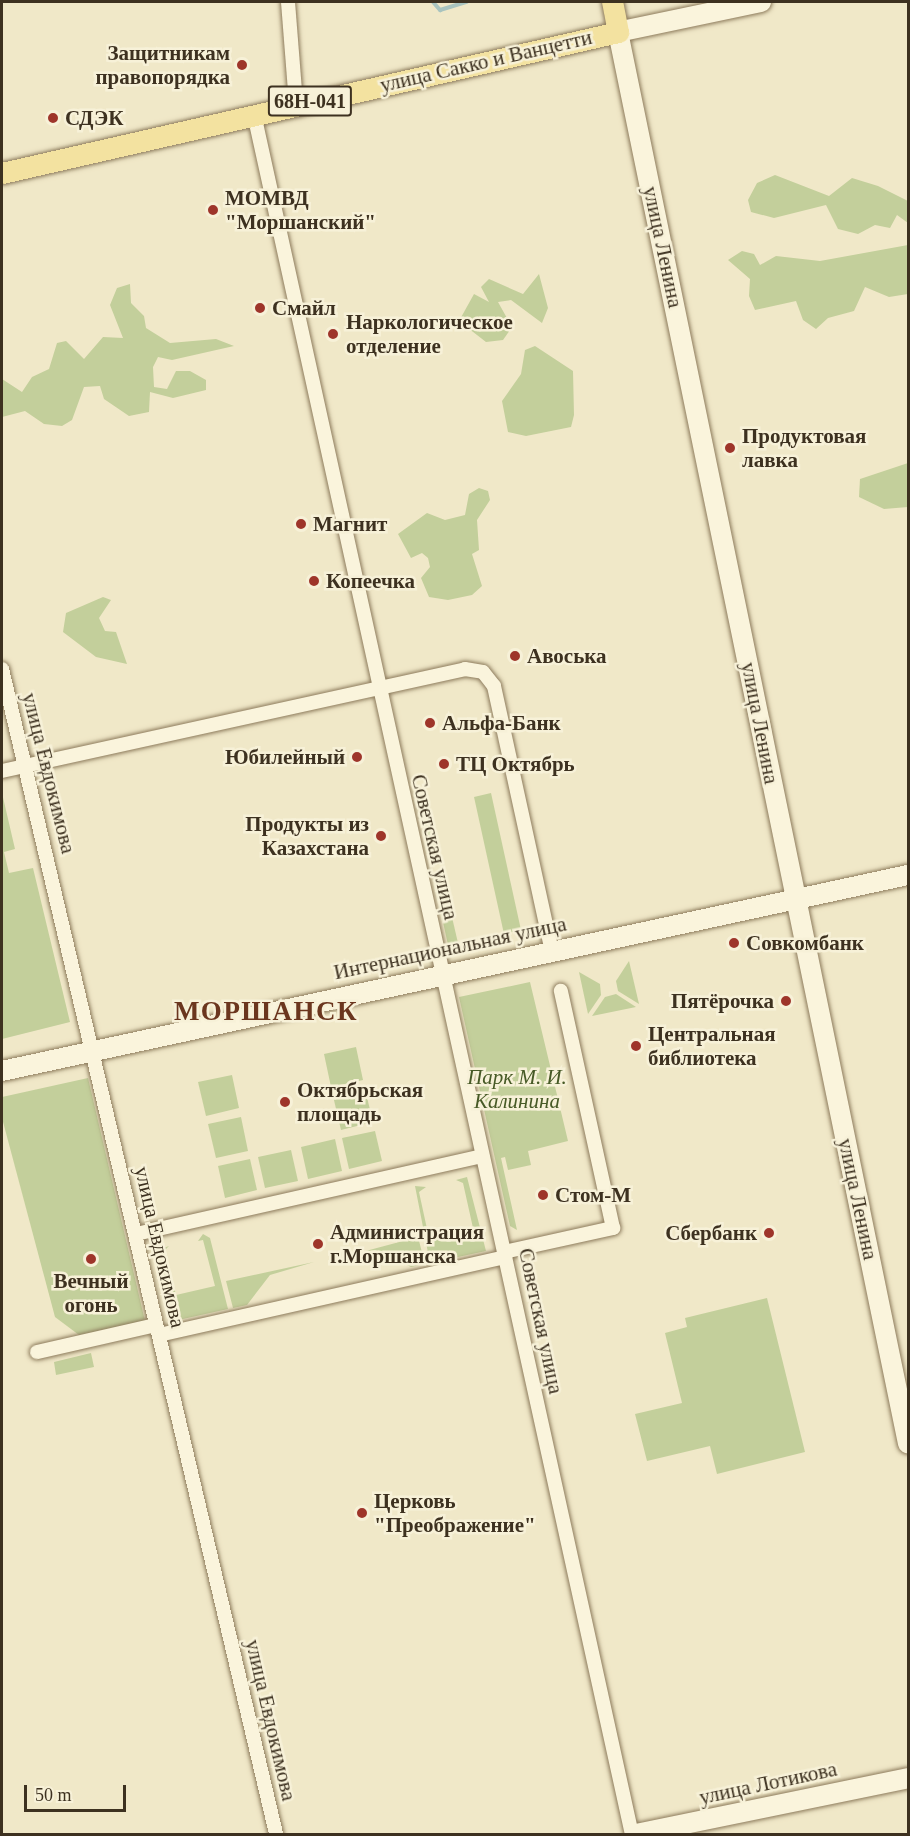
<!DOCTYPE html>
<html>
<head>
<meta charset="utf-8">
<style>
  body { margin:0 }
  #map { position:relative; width:910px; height:1836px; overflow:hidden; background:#f0e8c8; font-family:Georgia,serif }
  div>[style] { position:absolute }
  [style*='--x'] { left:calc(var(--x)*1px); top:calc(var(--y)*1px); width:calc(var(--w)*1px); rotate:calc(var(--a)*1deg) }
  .green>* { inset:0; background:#c3cf9b }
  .stream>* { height:4px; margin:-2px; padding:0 2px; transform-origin:2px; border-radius:2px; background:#a9c4bf }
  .roads { filter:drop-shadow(0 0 2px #8d7b5c) drop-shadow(0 0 2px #8d7b5c) }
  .street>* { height:14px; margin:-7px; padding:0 7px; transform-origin:7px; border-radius:7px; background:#faf4dc }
  .secondary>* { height:20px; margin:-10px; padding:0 10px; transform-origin:10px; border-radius:10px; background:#faf4dc }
  .primary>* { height:21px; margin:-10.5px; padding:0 10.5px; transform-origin:10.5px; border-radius:10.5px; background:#f3e2a0 }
  .dots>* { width:16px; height:16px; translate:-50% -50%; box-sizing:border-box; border:3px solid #f7f1d8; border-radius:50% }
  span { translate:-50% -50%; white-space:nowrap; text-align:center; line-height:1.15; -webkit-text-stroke:5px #f7f1d8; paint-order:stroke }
  .shield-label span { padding:2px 4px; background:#f7f1d8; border:2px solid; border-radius:4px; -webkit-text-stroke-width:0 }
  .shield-label { font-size:20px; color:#3d3120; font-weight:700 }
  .poi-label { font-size:21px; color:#3d3120; font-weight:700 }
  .right { translate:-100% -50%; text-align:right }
  .left { translate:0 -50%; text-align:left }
  .street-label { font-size:21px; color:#3d3120 }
  .park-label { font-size:21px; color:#475a26; font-style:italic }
  .district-label { font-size:27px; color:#6b361e; font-weight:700; letter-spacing:1.5px }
  .frame { position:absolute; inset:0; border:3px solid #3d3120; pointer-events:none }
  .scale { position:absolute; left:24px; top:1785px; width:102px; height:27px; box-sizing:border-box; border:3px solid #3d3120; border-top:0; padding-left:8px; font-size:18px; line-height:21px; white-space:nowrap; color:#3d3120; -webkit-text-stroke:4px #f7f1d8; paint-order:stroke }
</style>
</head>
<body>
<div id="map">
  <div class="green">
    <div style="clip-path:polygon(775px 175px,829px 196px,852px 178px,878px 186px,908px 201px,908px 223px,897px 215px,890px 228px,875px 225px,858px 234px,838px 229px,826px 205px,774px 218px,751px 212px,748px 200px,757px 183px)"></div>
    <div style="clip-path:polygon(908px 245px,908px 294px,889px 297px,865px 287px,854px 311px,828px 318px,816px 329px,803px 320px,796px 301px,755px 310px,749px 296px,750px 279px,728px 260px,742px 251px,754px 254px,760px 265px,776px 256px,820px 261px)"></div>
    <div style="clip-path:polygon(539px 274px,548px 308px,542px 323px,511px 300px,498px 302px,512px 327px,503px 340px,486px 342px,459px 321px,474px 294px,489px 302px,481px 287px,489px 279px,523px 294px)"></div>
    <div style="clip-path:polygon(130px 284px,131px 303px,144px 316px,146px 328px,170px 343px,216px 339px,234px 346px,172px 360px,158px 357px,153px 367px,154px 387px,167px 389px,176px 371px,190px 371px,206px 380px,206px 390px,173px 398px,150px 392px,149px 412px,129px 416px,104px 399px,100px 386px,84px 387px,72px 420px,62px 426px,44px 424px,25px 411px,2px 417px,2px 379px,22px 392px,32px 377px,49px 369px,57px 343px,66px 341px,84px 359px,103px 337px,123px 338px,110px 305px,117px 288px)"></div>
    <div style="clip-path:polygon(535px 346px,573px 371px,574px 415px,571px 427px,526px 436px,508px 432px,502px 401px,521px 374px,525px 350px)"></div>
    <div style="clip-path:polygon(908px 463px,908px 507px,884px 509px,859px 497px,860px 479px)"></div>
    <div style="clip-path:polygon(479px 488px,488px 491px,490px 500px,477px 520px,479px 550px,472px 554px,482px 586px,472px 595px,448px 600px,429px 597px,421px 578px,430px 567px,428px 558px,422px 553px,411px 558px,398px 534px,427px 513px,445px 520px,465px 515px,469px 494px)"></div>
    <div style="clip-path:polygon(103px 597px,111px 600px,99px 618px,105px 631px,116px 632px,127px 664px,96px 657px,63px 632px,66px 613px)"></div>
    <div style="clip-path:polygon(2px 793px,15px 849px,4px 852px,9px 873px,33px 868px,70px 1022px,2px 1039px)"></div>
    <div style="clip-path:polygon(491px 793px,521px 930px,504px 934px,474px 797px)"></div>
    <div style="clip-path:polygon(428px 807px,440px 864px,431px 866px,419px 809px)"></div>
    <div style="clip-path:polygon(442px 874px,458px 943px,448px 945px,433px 876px)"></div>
    <div style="clip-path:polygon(629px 961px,639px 1004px,618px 991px,616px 981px)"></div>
    <div style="clip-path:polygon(579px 972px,600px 984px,601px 995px,588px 1014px)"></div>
    <div style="clip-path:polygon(530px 982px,568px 1141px,528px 1151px,531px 1165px,508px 1170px,505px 1157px,501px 1158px,517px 1230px,510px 1226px,459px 997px)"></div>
    <div style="clip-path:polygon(616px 994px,636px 1007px,592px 1016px,605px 997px)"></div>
    <div style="clip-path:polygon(356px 1047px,363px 1080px,331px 1087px,324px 1054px)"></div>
    <div style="clip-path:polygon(232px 1075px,239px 1108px,206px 1116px,198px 1082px)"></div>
    <div style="clip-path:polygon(88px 1078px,145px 1321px,79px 1335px,55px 1317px,2px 1118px,2px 1097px)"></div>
    <div style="clip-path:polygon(365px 1089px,373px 1122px,341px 1130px,333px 1096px)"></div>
    <div style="clip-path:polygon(241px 1117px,248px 1151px,216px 1158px,208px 1124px)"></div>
    <div style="clip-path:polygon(375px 1131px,382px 1161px,349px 1169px,342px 1138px)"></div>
    <div style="clip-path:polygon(335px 1139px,342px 1171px,308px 1179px,301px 1147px)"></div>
    <div style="clip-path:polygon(291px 1150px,298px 1181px,265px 1188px,258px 1157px)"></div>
    <div style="clip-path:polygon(250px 1159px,257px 1190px,225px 1198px,218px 1166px)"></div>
    <div style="clip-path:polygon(467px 1177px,486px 1251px,430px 1263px,415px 1186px,426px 1187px,419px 1192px,429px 1238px,473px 1228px,463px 1183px,456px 1180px)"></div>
    <div style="clip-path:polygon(203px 1234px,210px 1238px,228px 1309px,174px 1321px,158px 1250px,169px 1246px,165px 1250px,176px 1295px,215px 1286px,203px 1240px,198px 1241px)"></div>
    <div style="clip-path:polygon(418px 1237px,425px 1264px,411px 1267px,375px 1250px,332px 1260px)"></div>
    <div style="clip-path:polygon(314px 1262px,270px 1275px,247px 1305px,233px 1308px,226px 1281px)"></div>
    <div style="clip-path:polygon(767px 1298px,805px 1452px,717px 1474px,710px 1446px,647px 1461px,635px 1414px,682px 1403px,665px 1333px,687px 1327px,685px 1318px)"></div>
    <div style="clip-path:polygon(91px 1353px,94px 1367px,56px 1375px,54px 1362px)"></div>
  </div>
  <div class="stream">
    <div style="--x:433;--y:2;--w:11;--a:49"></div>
    <div style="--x:440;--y:10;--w:28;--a:-17"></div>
  </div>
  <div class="roads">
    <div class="street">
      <div style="--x:288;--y:2;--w:102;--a:85.5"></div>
      <div style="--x:254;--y:114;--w:1761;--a:77.61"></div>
      <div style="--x:2;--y:669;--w:1197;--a:76.76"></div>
      <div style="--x:2;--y:771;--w:474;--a:-12.4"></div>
      <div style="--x:465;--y:669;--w:18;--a:9"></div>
      <div style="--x:483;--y:672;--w:18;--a:52"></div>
      <div style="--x:494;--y:686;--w:272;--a:77.7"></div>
      <div style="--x:136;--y:1234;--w:355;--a:-12.7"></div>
      <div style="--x:504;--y:1252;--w:112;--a:-12.4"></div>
      <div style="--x:613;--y:1228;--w:243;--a:-102.4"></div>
      <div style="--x:159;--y:1335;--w:355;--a:-12.7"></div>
      <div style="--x:37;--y:1352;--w:122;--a:-12.8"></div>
    </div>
    <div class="secondary">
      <div style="--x:761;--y:2;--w:146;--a:168.2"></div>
      <div style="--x:618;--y:32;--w:1441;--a:78.39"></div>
      <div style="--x:2;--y:1071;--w:927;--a:-12.21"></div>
      <div style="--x:636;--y:1834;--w:278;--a:-11.6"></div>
    </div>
    <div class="primary">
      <div style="--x:2;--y:173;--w:632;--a:-12.89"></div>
      <div style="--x:618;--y:32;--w:31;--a:-101"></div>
    </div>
  </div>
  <div class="dots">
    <div style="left:242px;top:65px;background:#9e352a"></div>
    <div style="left:53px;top:118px;background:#9e352a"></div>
    <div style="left:213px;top:210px;background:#9e352a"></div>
    <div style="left:260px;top:308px;background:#9e352a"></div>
    <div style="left:333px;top:334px;background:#9e352a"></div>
    <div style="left:730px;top:448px;background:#9e352a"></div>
    <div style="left:301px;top:524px;background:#9e352a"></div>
    <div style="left:314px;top:581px;background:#9e352a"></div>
    <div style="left:515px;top:656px;background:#9e352a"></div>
    <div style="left:430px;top:723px;background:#9e352a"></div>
    <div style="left:357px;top:757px;background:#9e352a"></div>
    <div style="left:444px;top:764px;background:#9e352a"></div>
    <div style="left:381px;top:836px;background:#9e352a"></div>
    <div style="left:734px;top:943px;background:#9e352a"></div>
    <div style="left:786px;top:1001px;background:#9e352a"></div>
    <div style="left:636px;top:1046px;background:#9e352a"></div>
    <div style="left:285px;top:1102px;background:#9e352a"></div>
    <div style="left:543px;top:1195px;background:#9e352a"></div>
    <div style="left:769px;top:1233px;background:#9e352a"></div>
    <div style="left:318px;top:1244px;background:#9e352a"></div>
    <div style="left:91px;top:1259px;background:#9e352a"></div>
    <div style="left:362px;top:1513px;background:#9e352a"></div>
  </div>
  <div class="shield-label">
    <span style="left:310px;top:101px">68Н-041</span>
  </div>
  <div class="poi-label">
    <span class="right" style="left:230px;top:65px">Защитникам<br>правопорядка</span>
    <span class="left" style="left:65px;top:118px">СДЭК</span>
    <span class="left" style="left:225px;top:210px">МОМВД<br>"Моршанский"</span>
    <span class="left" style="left:272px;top:308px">Смайл</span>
    <span class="left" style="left:346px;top:334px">Наркологическое<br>отделение</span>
    <span class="left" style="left:742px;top:448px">Продуктовая<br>лавка</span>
    <span class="left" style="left:313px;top:524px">Магнит</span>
    <span class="left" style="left:326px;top:581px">Копеечка</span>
    <span class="left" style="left:527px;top:656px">Авоська</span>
    <span class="left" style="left:442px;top:723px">Альфа-Банк</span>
    <span class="right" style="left:345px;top:757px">Юбилейный</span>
    <span class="left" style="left:456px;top:764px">ТЦ Октябрь</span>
    <span class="right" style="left:369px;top:836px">Продукты из<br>Казахстана</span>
    <span class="left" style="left:746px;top:943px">Совкомбанк</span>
    <span class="right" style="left:774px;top:1001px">Пятёрочка</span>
    <span class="left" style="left:648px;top:1046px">Центральная<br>библиотека</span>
    <span class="left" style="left:297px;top:1102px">Октябрьская<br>площадь</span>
    <span class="left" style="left:555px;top:1195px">Стом-М</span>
    <span class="left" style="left:330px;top:1244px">Администрация<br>г.Моршанска</span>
    <span class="right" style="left:757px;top:1233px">Сбербанк</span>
    <span style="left:91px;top:1293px">Вечный<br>огонь</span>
    <span class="left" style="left:374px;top:1513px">Церковь<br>"Преображение"</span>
  </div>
  <div class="street-label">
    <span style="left:486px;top:61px;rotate:-13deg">улица Сакко и Ванцетти</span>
    <span style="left:663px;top:247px;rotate:78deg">улица Ленина</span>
    <span style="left:760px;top:723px;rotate:79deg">улица Ленина</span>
    <span style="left:49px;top:773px;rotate:76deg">улица Евдокимова</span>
    <span style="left:435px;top:847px;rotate:77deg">Советская улица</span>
    <span style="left:450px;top:948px;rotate:-12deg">Интернациональная улица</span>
    <span style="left:858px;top:1199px;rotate:78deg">улица Ленина</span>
    <span style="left:160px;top:1247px;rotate:77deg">улица Евдокимова</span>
    <span style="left:541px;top:1321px;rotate:78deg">Советская улица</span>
    <span style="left:271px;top:1720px;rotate:77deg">улица Евдокимова</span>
    <span style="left:768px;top:1783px;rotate:-12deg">улица Лотикова</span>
  </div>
  <div class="park-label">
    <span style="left:517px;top:1089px">Парк М. И.<br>Калинина</span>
  </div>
  <div class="district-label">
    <span style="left:266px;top:1012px">МОРШАНСК</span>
  </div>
  <div class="frame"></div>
  <div class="scale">50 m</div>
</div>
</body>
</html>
